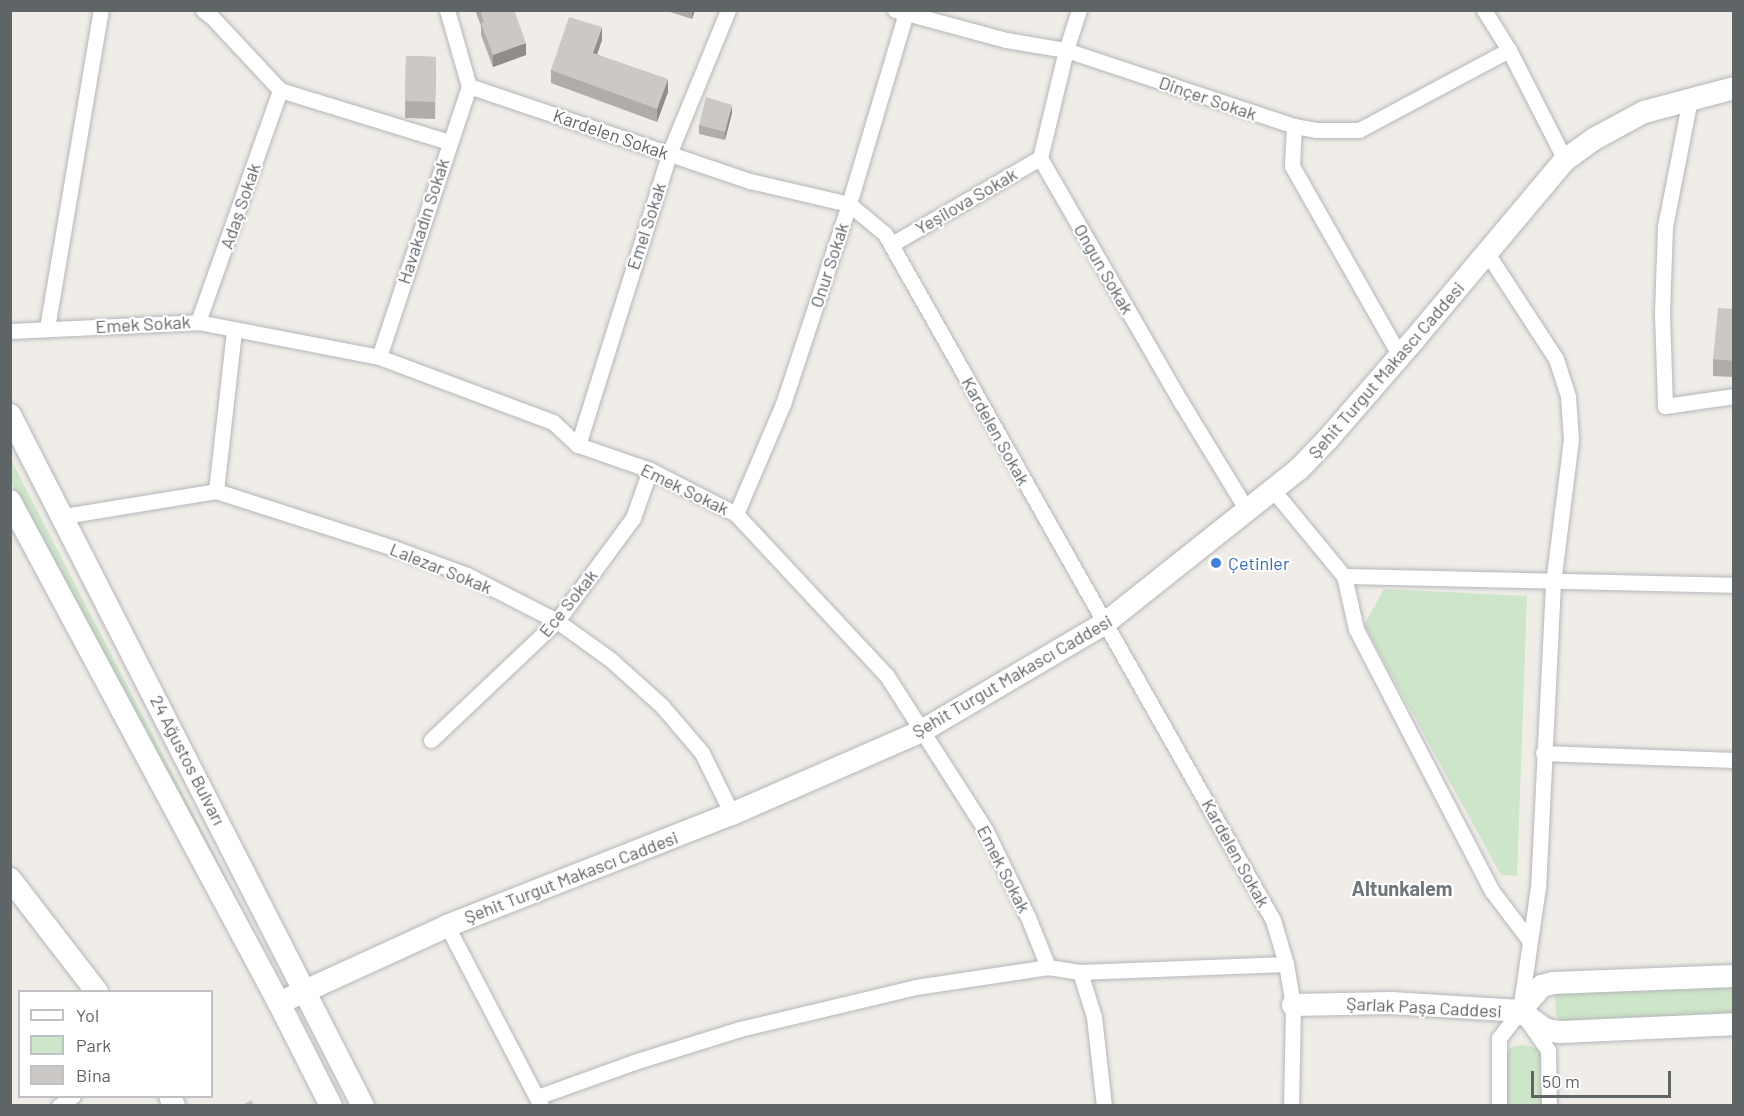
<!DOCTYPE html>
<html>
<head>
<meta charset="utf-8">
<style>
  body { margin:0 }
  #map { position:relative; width:1744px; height:1116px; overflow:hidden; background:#f0ede8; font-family:Barlow,sans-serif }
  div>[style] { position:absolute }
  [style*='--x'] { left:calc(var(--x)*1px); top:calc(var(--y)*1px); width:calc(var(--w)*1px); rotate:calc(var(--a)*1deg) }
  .green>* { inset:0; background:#cde5c8 }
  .roads { filter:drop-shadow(0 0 2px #b3b6b9) drop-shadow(0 0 2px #b3b6b9) }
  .street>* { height:15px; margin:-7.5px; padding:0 7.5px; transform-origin:7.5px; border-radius:7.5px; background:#fff }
  .secondary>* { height:22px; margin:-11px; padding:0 11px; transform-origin:11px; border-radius:11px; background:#fff }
  .wall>* { inset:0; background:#afaca9 }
  .shaded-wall>* { inset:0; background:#8f8c8a }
  .building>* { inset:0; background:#ccc8c5 }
  .dots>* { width:16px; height:16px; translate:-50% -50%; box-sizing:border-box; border:3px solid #fff; border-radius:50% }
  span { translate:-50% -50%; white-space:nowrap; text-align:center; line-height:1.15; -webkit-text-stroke:4.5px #fff; paint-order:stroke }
  .street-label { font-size:18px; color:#5f6467 }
  .shop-label { font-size:18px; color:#366cbe }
  .left { translate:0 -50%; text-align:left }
  .neighbourhood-label { font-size:20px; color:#717679; font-weight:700 }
  .frame { position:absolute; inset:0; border:12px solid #5f6467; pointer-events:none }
  .legend { position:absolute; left:18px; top:990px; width:195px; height:108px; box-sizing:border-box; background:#fff; border:2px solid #bfc1c2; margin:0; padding:8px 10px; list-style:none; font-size:18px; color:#5f6467 }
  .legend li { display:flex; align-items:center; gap:12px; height:30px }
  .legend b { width:30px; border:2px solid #bfc1c2 }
  .scale { position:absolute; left:1531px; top:1071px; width:140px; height:27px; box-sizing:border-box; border:3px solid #5f6467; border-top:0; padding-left:8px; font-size:18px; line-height:21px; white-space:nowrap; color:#5f6467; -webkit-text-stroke:4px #fff; paint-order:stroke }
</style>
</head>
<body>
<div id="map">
  <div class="green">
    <div style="clip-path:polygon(10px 458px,276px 974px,267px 980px,11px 482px)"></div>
    <div style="clip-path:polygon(1384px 589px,1527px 596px,1517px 876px,1501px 875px,1364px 625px)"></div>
    <div style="clip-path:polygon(1733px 984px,1733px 1016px,1564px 1023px,1556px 1015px,1555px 998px,1558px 993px)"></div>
    <div style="clip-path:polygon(1521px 1045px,1537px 1048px,1543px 1054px,1542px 1105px,1506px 1106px,1506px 1059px,1510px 1048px)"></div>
  </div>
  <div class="roads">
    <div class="street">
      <div style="--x:203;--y:10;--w:11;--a:38"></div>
      <div style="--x:212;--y:17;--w:100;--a:47"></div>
      <div style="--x:280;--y:90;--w:177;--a:17.1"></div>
      <div style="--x:447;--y:10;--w:79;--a:73.9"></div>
      <div style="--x:469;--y:86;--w:297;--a:18.7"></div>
      <div style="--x:750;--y:181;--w:102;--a:13.1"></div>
      <div style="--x:849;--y:204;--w:47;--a:39.8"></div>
      <div style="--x:885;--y:234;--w:788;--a:60.51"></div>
      <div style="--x:1273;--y:920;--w:46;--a:73.5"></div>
      <div style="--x:1286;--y:964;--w:42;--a:80.3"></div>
      <div style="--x:1293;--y:1005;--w:101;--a:91.1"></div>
      <div style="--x:895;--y:10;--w:115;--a:15.1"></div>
      <div style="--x:1006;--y:40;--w:61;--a:9.5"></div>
      <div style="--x:1066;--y:50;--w:240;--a:18.4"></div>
      <div style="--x:1294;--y:126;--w:22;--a:10"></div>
      <div style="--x:1316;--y:130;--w:43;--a:0"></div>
      <div style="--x:1359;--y:130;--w:170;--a:-28.1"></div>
      <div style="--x:1079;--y:10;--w:42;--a:108"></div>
      <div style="--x:1066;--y:50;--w:111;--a:103.5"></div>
      <div style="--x:1040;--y:158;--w:282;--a:60"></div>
      <div style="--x:1181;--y:402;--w:127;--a:58.6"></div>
      <div style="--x:1484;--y:10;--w:47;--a:58"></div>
      <div style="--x:1509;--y:50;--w:123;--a:63"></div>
      <div style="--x:1690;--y:99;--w:130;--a:101.1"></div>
      <div style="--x:1665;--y:227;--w:87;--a:92"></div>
      <div style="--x:1662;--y:314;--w:92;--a:88.1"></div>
      <div style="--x:1665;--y:406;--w:70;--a:-8.2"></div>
      <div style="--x:1294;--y:126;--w:40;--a:92.9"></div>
      <div style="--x:1292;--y:166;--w:219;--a:60.4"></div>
      <div style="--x:892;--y:244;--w:171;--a:-30.2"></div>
      <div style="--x:1487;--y:253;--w:126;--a:56.9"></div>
      <div style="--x:1556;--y:359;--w:40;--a:72"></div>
      <div style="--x:1568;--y:397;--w:42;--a:85.9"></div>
      <div style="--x:1571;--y:439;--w:145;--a:97.1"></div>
      <div style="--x:1553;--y:583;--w:304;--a:92.8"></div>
      <div style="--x:1538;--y:887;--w:125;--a:98.3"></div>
      <div style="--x:1520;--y:1011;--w:34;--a:128"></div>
      <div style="--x:1499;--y:1038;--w:68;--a:90"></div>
      <div style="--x:198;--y:322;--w:246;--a:-70.5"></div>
      <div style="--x:47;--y:328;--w:323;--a:-80.4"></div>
      <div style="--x:10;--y:331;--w:188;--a:-2.7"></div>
      <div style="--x:198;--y:322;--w:184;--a:10.9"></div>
      <div style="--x:379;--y:357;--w:186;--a:20.5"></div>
      <div style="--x:553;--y:422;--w:34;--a:43"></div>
      <div style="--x:578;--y:445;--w:76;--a:19.1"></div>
      <div style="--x:650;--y:470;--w:97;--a:27.1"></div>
      <div style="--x:736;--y:514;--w:221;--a:47"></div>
      <div style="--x:887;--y:676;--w:182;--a:57.4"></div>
      <div style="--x:985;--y:829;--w:98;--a:64"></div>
      <div style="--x:1028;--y:917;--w:54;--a:68.2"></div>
      <div style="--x:1048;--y:967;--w:32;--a:9"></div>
      <div style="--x:1080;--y:972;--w:47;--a:72.7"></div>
      <div style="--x:1094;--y:1017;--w:90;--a:83.6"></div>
      <div style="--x:379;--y:357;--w:286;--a:-71.6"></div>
      <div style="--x:578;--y:445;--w:305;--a:-72.6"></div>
      <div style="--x:669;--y:154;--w:156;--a:-67.7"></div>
      <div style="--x:1273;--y:490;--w:112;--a:50.5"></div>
      <div style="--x:1344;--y:576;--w:54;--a:77.2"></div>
      <div style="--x:1356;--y:629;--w:295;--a:62.6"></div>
      <div style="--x:1492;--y:891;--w:63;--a:52.8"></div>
      <div style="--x:216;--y:491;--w:162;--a:-83.6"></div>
      <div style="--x:736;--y:514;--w:120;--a:-66.9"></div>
      <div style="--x:783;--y:404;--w:211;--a:-71.7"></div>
      <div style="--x:849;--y:204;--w:202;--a:-73.4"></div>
      <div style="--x:64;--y:516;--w:154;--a:-9.3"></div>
      <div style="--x:216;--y:491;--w:187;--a:17.8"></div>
      <div style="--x:394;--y:548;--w:78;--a:20.3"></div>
      <div style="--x:467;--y:575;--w:101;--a:27.1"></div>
      <div style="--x:557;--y:621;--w:67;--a:35.8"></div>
      <div style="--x:611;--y:660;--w:69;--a:42"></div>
      <div style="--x:662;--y:706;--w:62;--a:49.6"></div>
      <div style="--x:702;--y:753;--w:68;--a:63.8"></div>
      <div style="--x:1344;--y:576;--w:390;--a:1.3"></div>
      <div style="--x:431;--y:740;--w:173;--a:-43.4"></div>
      <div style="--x:557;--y:621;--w:128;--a:-53.6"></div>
      <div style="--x:633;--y:518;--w:51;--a:-70.5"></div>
      <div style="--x:1543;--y:753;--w:191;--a:2.1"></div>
      <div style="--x:447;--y:926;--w:203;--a:62.4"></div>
      <div style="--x:1080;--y:972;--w:206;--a:-2.2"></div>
      <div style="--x:1529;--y:1023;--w:33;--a:55"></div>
      <div style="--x:1548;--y:1050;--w:56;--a:89"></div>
      <div style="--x:537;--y:1097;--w:103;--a:-19.8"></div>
      <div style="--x:634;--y:1062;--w:111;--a:-17.3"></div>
      <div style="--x:740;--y:1029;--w:181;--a:-13.4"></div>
      <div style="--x:916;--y:987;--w:134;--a:-8.6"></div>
      <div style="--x:59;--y:1106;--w:17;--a:-36"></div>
    </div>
    <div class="secondary">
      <div style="--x:10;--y:415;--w:776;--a:62.94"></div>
      <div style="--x:10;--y:501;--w:570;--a:61.82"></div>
      <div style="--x:279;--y:1003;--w:115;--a:63.2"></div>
      <div style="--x:10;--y:879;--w:143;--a:52.4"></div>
      <div style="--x:279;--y:1003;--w:185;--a:-24.6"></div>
      <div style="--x:447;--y:926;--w:306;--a:-21.5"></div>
      <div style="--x:732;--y:814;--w:207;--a:-23.6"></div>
      <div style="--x:922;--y:731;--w:211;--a:-30.5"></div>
      <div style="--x:1104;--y:624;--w:249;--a:-38.5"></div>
      <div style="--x:1299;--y:469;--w:42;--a:-46"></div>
      <div style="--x:1328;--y:439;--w:130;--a:-49.1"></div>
      <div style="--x:1413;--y:341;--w:236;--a:-50"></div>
      <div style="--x:1565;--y:160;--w:36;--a:-36"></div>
      <div style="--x:1594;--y:139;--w:57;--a:-28.4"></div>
      <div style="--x:1644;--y:112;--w:93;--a:-14.9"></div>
      <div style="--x:1293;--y:1005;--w:98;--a:-1.2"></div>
      <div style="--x:1391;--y:1003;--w:129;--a:3.5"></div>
      <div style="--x:1520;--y:1011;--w:32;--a:36"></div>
      <div style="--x:1546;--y:1030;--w:15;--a:8"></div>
      <div style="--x:1561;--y:1032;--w:173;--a:-2.6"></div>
      <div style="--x:1520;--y:1011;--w:33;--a:-49"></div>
      <div style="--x:1542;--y:986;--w:11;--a:-15"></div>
      <div style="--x:1553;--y:983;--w:181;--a:-2.2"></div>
      <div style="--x:170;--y:1096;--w:11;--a:68"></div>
    </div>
  </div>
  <div class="wall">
    <div style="clip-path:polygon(475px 10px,514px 10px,526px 55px,493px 67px,481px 35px,481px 26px)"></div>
    <div style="clip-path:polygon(664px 10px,695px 10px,692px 19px)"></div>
    <div style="clip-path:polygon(602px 40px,597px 54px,668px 92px,657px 122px,551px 83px,551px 70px)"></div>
    <div style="clip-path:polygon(406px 56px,436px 57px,435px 119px,405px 118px)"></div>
    <div style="clip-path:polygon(732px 113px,725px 140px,699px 134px,699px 125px)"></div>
    <div style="clip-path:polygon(1734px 309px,1734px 377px,1713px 376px,1713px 359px)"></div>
  </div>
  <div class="shaded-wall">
    <div style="clip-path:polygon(692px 10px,695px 10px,692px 19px)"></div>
    <div style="clip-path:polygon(602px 27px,602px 40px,593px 66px,593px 53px)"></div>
    <div style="clip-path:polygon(526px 43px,526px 55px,493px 67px,493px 55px)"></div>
    <div style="clip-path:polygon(668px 79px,668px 92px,657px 122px,657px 109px)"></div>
    <div style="clip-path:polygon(732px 105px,732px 113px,725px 140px,725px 132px)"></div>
  </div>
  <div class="building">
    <div style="clip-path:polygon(480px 10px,514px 10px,526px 43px,493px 55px,481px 23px,484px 22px)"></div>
    <div style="clip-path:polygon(569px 17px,602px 27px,593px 53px,668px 79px,657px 109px,551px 70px)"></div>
    <div style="clip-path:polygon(406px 56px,436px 57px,435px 102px,405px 101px)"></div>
    <div style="clip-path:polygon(706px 97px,732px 105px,725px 132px,699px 125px)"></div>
    <div style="clip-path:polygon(1718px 308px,1734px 309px,1734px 361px,1713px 359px)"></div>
    <div style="clip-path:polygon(252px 1100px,254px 1106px,240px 1106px)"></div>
  </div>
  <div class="dots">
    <div style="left:1216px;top:563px;background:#3f7fe0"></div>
  </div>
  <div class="street-label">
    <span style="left:1208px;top:98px;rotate:19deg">Dinçer Sokak</span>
    <span style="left:611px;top:134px;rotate:19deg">Kardelen Sokak</span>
    <span style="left:966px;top:201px;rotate:-30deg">Yeşilova Sokak</span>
    <span style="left:240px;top:206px;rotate:-71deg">Adaş Sokak</span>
    <span style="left:423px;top:221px;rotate:-72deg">Havakadın Sokak</span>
    <span style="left:646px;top:226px;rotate:-72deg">Emel Sokak</span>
    <span style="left:829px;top:265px;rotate:-72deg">Onur Sokak</span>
    <span style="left:1104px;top:269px;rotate:60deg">Ongun Sokak</span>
    <span style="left:143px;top:324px;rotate:-3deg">Emek Sokak</span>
    <span style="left:1386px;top:370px;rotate:-49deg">Şehit Turgut Makascı Caddesi</span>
    <span style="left:996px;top:431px;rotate:61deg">Kardelen Sokak</span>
    <span style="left:685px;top:489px;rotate:26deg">Emek Sokak</span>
    <span style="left:441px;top:568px;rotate:22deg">Lalezar Sokak</span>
    <span style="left:568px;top:603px;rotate:-51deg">Ece Sokak</span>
    <span style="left:1012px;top:676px;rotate:-30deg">Şehit Turgut Makascı Caddesi</span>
    <span style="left:188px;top:760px;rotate:63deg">24 Ağustos Bulvarı</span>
    <span style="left:1236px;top:853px;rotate:61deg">Kardelen Sokak</span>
    <span style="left:1004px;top:869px;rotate:63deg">Emek Sokak</span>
    <span style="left:571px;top:877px;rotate:-21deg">Şehit Turgut Makascı Caddesi</span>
    <span style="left:1424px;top:1007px;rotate:3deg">Şarlak Paşa Caddesi</span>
  </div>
  <div class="shop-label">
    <span class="left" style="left:1228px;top:563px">Çetinler</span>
  </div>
  <div class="neighbourhood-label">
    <span style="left:1402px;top:888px">Altunkalem</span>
  </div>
  <div class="frame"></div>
  <ul class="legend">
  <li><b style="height:8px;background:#fff"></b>Yol</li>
  <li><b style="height:16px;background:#cde5c8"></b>Park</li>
  <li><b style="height:16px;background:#ccc8c5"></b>Bina</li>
  </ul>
  <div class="scale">50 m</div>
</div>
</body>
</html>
